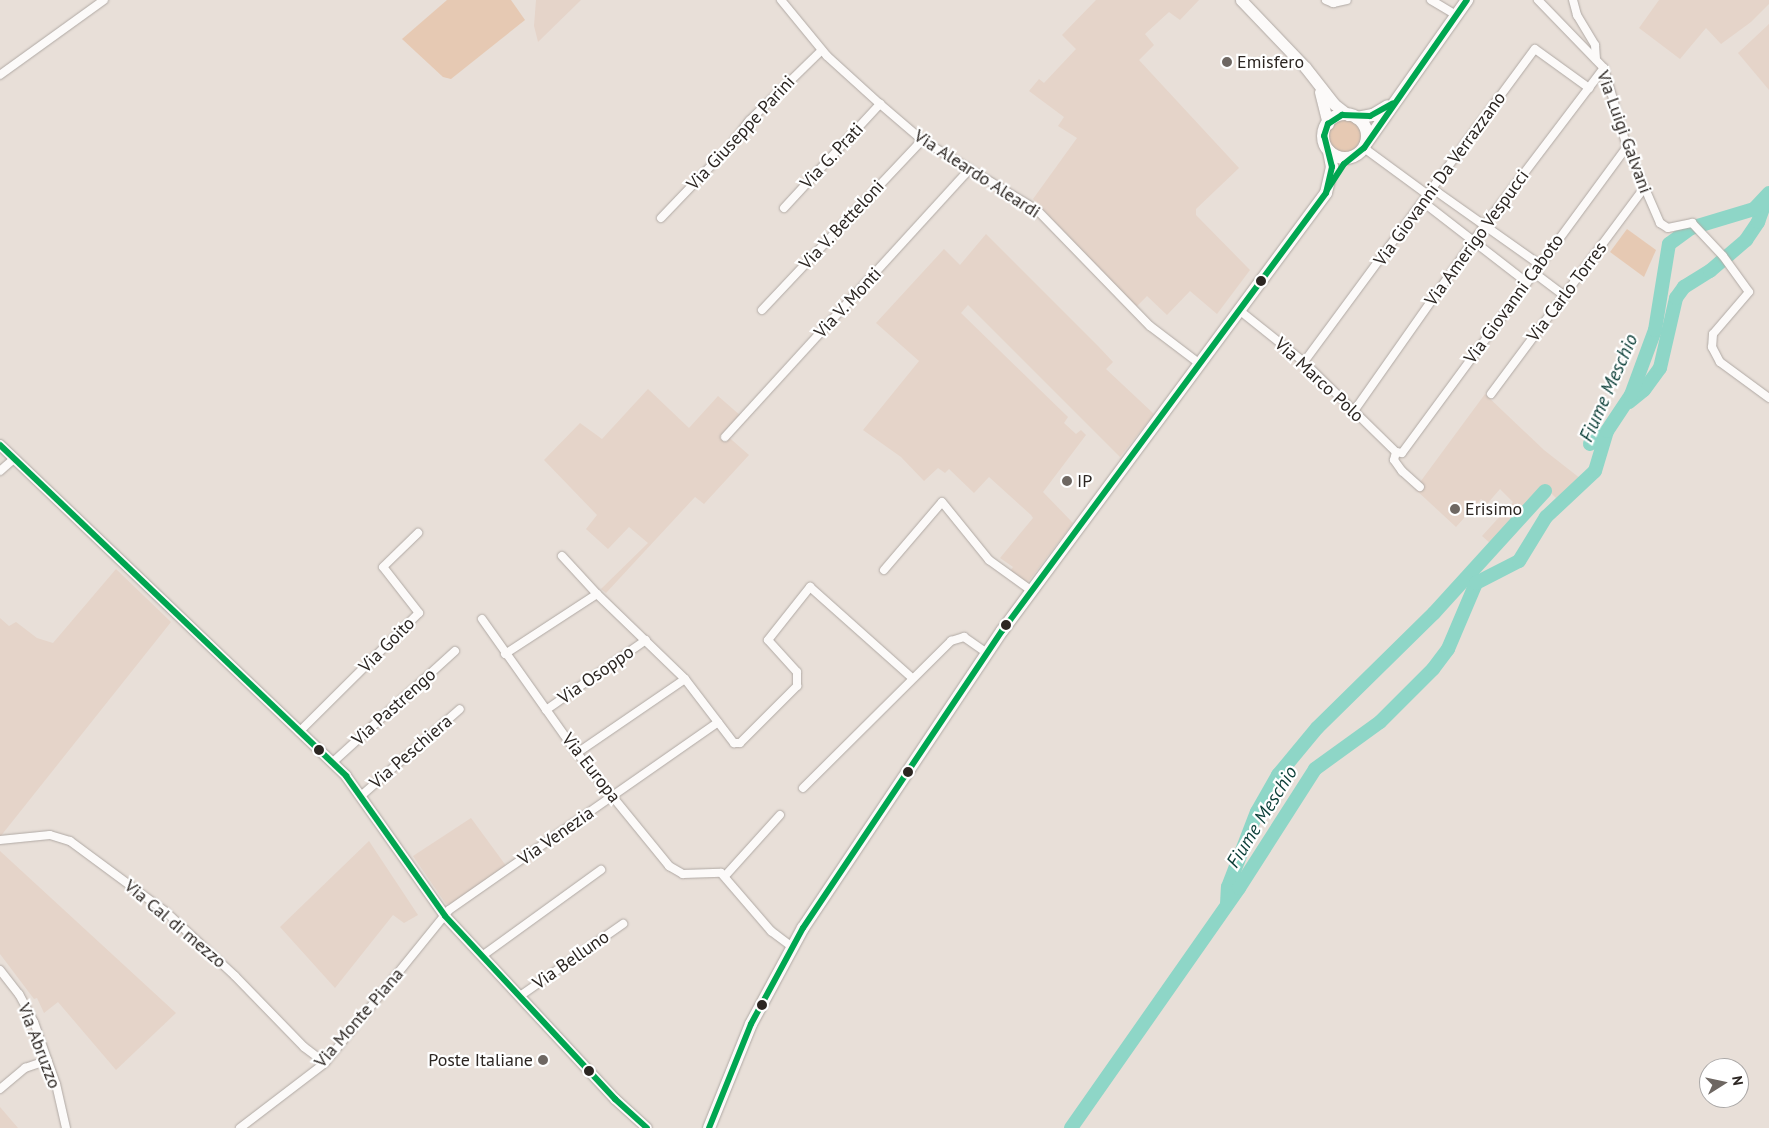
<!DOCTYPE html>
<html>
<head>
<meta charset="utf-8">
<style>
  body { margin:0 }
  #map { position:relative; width:1769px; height:1128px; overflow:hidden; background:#e8dfd8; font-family:"PT Sans",sans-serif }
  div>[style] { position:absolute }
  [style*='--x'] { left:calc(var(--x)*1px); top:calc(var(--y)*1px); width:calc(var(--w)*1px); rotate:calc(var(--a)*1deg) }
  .built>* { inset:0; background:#e5d4c9 }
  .green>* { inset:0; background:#e6c9b3 }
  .round { border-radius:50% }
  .river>* { height:14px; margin:-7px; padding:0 7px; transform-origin:7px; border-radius:7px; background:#8ed6c7 }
  .roads { filter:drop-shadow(0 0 1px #b0a9a4) drop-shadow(0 0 1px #b0a9a4) }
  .minor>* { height:8px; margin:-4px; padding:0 4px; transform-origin:4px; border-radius:4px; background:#fcfaf9 }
  .tertiary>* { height:10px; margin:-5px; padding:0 5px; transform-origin:5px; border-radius:5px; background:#fcfaf9 }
  .secondary>* { height:11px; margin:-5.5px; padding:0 5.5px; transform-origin:5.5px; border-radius:5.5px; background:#fcfaf9 }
  .primary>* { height:12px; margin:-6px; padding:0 6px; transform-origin:6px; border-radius:6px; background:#fcfaf9 }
  .primary>.ring { margin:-6px; padding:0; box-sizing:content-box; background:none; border:12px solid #fcfaf9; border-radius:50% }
  .bus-1>* { height:6px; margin:-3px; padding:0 3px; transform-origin:3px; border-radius:3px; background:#00a651 }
  .dots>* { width:14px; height:14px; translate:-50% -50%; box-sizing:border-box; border:2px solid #fff; border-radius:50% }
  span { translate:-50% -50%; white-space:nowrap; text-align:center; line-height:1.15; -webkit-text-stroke:4.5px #fff; paint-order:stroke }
  .poi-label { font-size:18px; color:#2c2622 }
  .left { translate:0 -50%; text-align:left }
  .right { translate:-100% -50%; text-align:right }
  .street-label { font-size:18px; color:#2c2622 }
  .water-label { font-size:19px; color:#0a3d36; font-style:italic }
  .north { position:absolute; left:1699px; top:1058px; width:50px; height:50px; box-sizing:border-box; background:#fff; border:1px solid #aba8a7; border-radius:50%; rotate:80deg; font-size:14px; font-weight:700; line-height:20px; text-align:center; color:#2c2622 }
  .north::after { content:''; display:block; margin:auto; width:18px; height:22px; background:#6e6762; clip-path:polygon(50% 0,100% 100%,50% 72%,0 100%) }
</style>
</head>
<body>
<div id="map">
  <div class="built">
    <div style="clip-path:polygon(536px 0,581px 0,538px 42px,534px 26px)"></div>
    <div style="clip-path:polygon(1096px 0,1199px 0,1180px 20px,1169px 12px,1145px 34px,1154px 45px,1139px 60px,1239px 168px,1196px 209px,1196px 215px,1250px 270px,1217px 314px,1190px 291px,1167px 315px,1147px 296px,1136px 307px,1033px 199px,1077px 138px,1058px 126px,1064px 117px,1029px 91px,1039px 79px,1044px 83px,1076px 49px,1062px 35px)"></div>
    <div style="clip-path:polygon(1659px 0,1769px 0,1769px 4px,1751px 22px,1721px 44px,1706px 28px,1680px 59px,1639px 28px)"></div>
    <div style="clip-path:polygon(1769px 24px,1769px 90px,1738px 53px)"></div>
    <div style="clip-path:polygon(986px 234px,1099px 347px,1113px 362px,1106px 369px,1154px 414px,1120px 457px,968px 305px,961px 313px,1068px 417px,1064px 423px,1076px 434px,1081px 430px,1086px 435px,1043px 492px,1073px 523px,1025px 586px,1008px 574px,1013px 567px,1000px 558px,1033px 518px,1031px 515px,989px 477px,974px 493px,949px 469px,945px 473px,938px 468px,924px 481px,901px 457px,863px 430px,919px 361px,876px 323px,944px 249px,960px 265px)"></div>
    <div style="clip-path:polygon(648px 389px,689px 428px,718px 396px,741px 416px,724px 433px,749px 455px,704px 504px,695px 497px,606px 593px,601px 589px,648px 543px,629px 527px,608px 549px,586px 529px,597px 515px,544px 460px,580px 423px,602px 439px)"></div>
    <div style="clip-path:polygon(1485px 394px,1544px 450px,1581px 479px,1557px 499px,1543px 485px,1490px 543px,1482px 536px,1513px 502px,1500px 489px,1487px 504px,1481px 499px,1456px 527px,1415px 489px)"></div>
    <div style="clip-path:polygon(116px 569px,171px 622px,0 837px,0 618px,9px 626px,16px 622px,37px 638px,53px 643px)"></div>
    <div style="clip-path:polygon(471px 818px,507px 867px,456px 903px,446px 904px,413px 856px)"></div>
    <div style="clip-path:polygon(369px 841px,418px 915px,404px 923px,393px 915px,335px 988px,280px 927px)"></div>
    <div style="clip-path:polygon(0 851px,176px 1013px,116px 1070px,58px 1002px,44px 1013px,37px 998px,34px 999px,0 954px)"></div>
    <div style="clip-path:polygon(0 1107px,18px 1128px,0 1128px)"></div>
  </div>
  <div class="green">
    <div style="clip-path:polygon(447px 0,511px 0,525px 20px,451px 79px,443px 77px,402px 39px)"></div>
    <div class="round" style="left:1329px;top:119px;width:34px;height:34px"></div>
    <div style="clip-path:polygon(1627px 229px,1656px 250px,1644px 277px,1610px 252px)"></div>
  </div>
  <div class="river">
    <div style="--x:1629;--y:402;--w:19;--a:-39"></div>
    <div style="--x:1644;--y:390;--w:27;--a:-54"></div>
    <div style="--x:1660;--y:368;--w:72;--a:-77.1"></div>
    <div style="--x:1676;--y:298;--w:14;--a:-54"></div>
    <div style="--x:1684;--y:287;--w:31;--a:-32"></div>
    <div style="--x:1710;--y:271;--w:48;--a:-40.7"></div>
    <div style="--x:1746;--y:240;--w:22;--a:-56"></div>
    <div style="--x:1758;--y:222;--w:23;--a:-70"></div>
    <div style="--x:1590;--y:444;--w:21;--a:-37"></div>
    <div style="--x:1227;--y:904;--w:17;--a:-87"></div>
    <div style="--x:1228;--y:887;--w:80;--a:-68.9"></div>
    <div style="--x:1257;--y:812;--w:43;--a:-60.4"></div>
    <div style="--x:1278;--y:775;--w:61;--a:-50.3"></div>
    <div style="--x:1317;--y:728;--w:164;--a:-44.5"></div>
    <div style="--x:1434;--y:613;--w:165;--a:-47.7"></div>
    <div style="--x:1071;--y:1128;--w:293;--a:-55"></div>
    <div style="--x:1239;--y:888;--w:141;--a:-57.4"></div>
    <div style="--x:1315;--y:769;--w:80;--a:-35.9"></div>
    <div style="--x:1380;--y:722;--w:75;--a:-45"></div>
    <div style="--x:1433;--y:669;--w:25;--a:-53"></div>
    <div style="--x:1448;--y:649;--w:72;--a:-67"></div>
    <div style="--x:1476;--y:583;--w:48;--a:-27.1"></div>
    <div style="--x:1519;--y:561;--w:52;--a:-58.5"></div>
    <div style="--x:1546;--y:517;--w:67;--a:-43.2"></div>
    <div style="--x:1595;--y:471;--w:42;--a:-73.3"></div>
    <div style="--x:1607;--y:431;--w:43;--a:-56.3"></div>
    <div style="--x:1631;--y:395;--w:69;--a:-69.7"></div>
    <div style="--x:1655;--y:330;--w:87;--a:-80.8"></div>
    <div style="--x:1669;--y:244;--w:27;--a:-36"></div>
    <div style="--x:1691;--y:228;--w:66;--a:-16.8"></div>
    <div style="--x:1754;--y:209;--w:22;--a:-47"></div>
  </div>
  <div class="roads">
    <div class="minor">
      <div style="--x:781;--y:0;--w:72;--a:50.6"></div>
      <div style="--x:827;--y:56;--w:72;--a:42.2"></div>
      <div style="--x:880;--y:104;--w:55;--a:40.6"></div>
      <div style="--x:922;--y:140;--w:135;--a:31.3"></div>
      <div style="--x:1037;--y:210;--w:162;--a:45.8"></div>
      <div style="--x:1150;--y:326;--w:63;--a:37.2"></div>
      <div style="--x:1326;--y:0;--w:8;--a:23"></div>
      <div style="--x:1333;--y:3;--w:14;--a:-12"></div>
      <div style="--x:1431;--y:0;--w:29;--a:31"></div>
      <div style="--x:1538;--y:0;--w:95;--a:45.9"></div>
      <div style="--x:1604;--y:68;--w:82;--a:73.8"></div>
      <div style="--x:1627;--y:147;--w:83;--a:66.5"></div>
      <div style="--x:1660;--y:223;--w:9;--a:32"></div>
      <div style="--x:1668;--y:228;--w:25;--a:-12"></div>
      <div style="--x:1692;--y:223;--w:45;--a:46.8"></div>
      <div style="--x:1723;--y:256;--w:44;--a:54.2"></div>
      <div style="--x:1749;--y:292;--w:55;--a:130.6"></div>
      <div style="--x:1713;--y:334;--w:13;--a:94"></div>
      <div style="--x:1712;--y:347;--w:17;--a:62"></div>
      <div style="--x:1720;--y:362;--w:61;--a:36.3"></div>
      <div style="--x:1573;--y:0;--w:16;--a:75"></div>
      <div style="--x:1577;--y:15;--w:35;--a:59"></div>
      <div style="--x:1595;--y:45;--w:14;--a:86"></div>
      <div style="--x:0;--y:75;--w:128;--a:-35.8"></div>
      <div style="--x:1364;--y:148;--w:79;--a:36.3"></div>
      <div style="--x:1433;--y:189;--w:130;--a:35.3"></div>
      <div style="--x:1423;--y:202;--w:130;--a:37.8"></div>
      <div style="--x:784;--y:208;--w:142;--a:-47.3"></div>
      <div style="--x:661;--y:218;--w:101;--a:-46.2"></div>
      <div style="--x:731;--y:145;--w:31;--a:-53"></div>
      <div style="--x:750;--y:120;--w:100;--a:-44.2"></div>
      <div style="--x:1533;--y:272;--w:39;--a:37"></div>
      <div style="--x:762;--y:310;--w:233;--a:-46.7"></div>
      <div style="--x:1239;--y:310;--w:83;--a:38.7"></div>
      <div style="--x:1304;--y:362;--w:129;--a:44.4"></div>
      <div style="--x:1396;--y:452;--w:6;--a:9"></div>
      <div style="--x:1402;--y:453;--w:380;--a:-53.7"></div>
      <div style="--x:1304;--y:362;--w:389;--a:-53.6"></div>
      <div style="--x:1535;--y:49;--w:67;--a:35.8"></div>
      <div style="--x:1491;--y:394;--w:255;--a:-53.4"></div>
      <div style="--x:1354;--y:411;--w:226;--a:-54.9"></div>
      <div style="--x:1484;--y:226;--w:198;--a:-52.8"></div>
      <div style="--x:725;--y:437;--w:363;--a:-47.6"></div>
      <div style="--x:1396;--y:452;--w:8;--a:104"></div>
      <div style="--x:1394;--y:460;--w:14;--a:54"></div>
      <div style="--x:1402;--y:471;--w:24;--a:42"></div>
      <div style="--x:0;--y:471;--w:18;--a:-41"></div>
      <div style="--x:562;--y:556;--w:52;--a:47.4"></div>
      <div style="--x:597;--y:594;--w:122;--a:44"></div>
      <div style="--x:685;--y:679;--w:81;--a:52.6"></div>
      <div style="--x:734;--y:743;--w:6;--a:0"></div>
      <div style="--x:740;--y:743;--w:81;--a:-45"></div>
      <div style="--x:797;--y:686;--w:14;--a:-90"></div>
      <div style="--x:797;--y:672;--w:43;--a:-132.2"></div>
      <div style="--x:768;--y:640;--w:68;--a:-51.6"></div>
      <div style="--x:810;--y:587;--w:137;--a:41.7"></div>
      <div style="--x:884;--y:570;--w:89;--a:-49.5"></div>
      <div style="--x:942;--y:502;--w:75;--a:51"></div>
      <div style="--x:989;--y:560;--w:53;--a:35.8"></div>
      <div style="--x:482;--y:619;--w:164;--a:54.7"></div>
      <div style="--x:577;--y:753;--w:146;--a:50.8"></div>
      <div style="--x:669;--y:866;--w:16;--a:30"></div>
      <div style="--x:683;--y:874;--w:38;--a:-2"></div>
      <div style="--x:721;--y:873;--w:77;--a:49.2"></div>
      <div style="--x:771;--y:931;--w:26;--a:37"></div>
      <div style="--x:505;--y:654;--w:110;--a:-33.1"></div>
      <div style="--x:546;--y:710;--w:122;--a:-35"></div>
      <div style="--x:299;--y:732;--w:169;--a:-44.8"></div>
      <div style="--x:419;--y:613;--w:58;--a:-128"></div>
      <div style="--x:383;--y:567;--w:49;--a:-44.2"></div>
      <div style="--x:577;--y:753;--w:131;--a:-34.4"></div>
      <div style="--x:333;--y:762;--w:165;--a:-42.3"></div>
      <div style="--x:803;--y:788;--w:209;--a:-44.8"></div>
      <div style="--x:951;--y:641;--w:14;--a:-17"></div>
      <div style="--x:964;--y:637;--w:28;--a:35"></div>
      <div style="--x:362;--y:795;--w:130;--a:-41.3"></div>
      <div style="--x:0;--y:840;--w:50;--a:-5.7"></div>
      <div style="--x:50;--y:835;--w:21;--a:17"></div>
      <div style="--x:70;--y:841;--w:119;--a:36.5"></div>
      <div style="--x:166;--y:912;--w:94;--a:42.8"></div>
      <div style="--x:235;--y:976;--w:99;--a:45.8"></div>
      <div style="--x:304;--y:1047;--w:26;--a:37"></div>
      <div style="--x:725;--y:876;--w:82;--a:-48"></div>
      <div style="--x:482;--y:956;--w:147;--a:-35.9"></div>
      <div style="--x:0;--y:970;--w:31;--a:52"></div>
      <div style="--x:19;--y:994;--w:32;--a:62"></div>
      <div style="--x:34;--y:1022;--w:66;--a:70.5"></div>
      <div style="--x:56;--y:1084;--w:45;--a:77.2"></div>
      <div style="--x:520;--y:996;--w:126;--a:-35"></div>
      <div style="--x:0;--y:1089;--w:33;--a:-40"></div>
      <div style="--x:25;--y:1068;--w:24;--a:-19"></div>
      <div style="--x:240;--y:1128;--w:107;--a:-37.4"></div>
      <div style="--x:325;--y:1063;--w:197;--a:-51"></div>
      <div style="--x:449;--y:910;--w:328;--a:-34.9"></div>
    </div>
    <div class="tertiary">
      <div style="--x:0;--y:445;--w:479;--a:43.7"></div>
      <div style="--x:346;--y:776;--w:171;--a:54.7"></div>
      <div style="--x:445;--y:916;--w:250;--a:47.1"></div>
      <div style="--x:615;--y:1099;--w:43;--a:42.2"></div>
    </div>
    <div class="secondary">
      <div style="--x:1241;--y:0;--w:93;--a:46.3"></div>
      <div style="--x:1305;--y:67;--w:47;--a:51.9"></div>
      <div style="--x:1334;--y:104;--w:18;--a:38"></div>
      <div style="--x:1320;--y:92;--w:33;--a:76"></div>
    </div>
    <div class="primary">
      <div class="ring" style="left:1323px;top:114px;width:32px;height:32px"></div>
      <div style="--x:1357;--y:118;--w:16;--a:-11"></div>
      <div style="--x:1373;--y:115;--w:17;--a:-31"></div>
      <div style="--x:1367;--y:142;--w:174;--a:-54.8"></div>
      <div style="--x:709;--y:1128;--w:112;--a:-68"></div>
      <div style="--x:751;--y:1024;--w:109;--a:-61.6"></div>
      <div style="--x:803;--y:928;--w:358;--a:-56.2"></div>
      <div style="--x:1002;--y:631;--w:545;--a:-53.51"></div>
      <div style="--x:1326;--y:193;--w:27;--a:-77"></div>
      <div style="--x:1332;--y:167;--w:16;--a:-101"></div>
    </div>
  </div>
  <div class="bus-1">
    <div style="--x:1327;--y:190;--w:31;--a:-57"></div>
    <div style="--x:1344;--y:164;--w:26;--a:-39"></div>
    <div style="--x:1364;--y:148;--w:180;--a:-55.2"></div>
    <div style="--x:0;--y:445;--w:479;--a:43.7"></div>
    <div style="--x:346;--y:776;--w:171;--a:54.7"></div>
    <div style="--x:445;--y:916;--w:250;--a:47.1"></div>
    <div style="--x:615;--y:1099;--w:43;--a:42.2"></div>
    <div style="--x:709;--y:1128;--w:112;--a:-68"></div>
    <div style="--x:751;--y:1024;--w:109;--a:-61.6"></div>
    <div style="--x:803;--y:928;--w:358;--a:-56.2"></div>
    <div style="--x:1002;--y:631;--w:545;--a:-53.51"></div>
    <div style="--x:1326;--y:193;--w:27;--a:-77"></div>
    <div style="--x:1332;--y:167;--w:32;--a:-104"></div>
    <div style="--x:1324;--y:136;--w:13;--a:-72"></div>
    <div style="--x:1328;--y:124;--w:17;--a:-33"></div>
    <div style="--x:1342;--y:115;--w:28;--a:2"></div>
    <div style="--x:1370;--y:116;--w:26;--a:-29"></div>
  </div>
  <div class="dots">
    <div style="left:1227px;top:62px;background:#6e6762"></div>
    <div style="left:1261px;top:281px;background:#2c2622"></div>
    <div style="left:1067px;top:481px;background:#6e6762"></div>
    <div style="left:1455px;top:509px;background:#6e6762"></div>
    <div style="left:1006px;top:625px;background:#2c2622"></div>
    <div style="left:319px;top:750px;background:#2c2622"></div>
    <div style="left:908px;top:772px;background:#2c2622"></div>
    <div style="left:762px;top:1005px;background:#2c2622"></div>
    <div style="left:543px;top:1060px;background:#6e6762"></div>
    <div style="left:589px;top:1071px;background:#2c2622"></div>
  </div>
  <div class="poi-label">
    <span class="left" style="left:1237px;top:62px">Emisfero</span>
    <span class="left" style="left:1077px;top:481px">IP</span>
    <span class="left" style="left:1465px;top:509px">Erisimo</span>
    <span class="right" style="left:533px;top:1060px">Poste Italiane</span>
  </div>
  <div class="street-label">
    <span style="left:1624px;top:132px;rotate:70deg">Via Luigi Galvani</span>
    <span style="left:741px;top:133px;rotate:-47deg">Via Giuseppe Parini</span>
    <span style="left:832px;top:156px;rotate:-47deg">Via G. Prati</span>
    <span style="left:977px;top:174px;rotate:33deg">Via Aleardo Aleardi</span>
    <span style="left:1440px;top:179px;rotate:-54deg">Via Giovanni Da Verrazzano</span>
    <span style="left:842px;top:225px;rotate:-47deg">Via V. Betteloni</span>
    <span style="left:1477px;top:238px;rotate:-54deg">Via Amerigo Vespucci</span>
    <span style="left:1567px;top:292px;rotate:-53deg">Via Carlo Torres</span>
    <span style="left:1514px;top:299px;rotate:-54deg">Via Giovanni Caboto</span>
    <span style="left:848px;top:303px;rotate:-47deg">Via V. Monti</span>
    <span style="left:1319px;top:380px;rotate:43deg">Via Marco Polo</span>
    <span style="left:387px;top:645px;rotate:-45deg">Via Goito</span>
    <span style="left:596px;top:675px;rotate:-35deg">Via Osoppo</span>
    <span style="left:394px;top:707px;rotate:-42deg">Via Pastrengo</span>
    <span style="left:411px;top:752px;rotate:-41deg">Via Peschiera</span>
    <span style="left:591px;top:768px;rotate:52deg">Via Europa</span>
    <span style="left:556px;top:836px;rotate:-35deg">Via Venezia</span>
    <span style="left:175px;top:924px;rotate:40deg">Via Cal di mezzo</span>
    <span style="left:571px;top:960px;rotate:-35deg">Via Belluno</span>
    <span style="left:359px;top:1018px;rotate:-49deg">Via Monte Piana</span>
    <span style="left:39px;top:1046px;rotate:69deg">Via Abruzzo</span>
  </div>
  <div class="water-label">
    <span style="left:1609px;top:388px;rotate:-66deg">Fiume Meschio</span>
    <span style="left:1262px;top:817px;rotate:-58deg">Fiume Meschio</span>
  </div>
  <div class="north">N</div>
</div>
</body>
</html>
